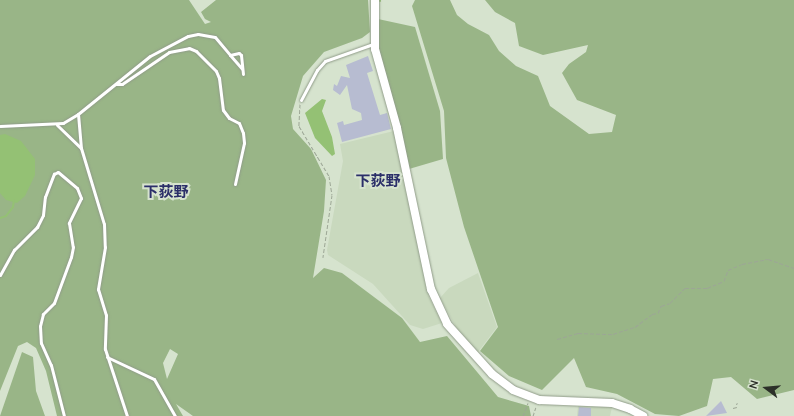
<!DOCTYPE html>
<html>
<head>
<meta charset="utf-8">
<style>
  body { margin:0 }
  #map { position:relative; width:794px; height:416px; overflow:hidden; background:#d6e3ce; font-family:"Nunito Sans","Noto Sans JP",sans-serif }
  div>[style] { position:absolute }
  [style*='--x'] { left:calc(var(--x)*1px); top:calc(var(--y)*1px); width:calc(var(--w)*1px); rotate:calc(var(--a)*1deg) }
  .built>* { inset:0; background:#c9d9be }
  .green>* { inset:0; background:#99b587 }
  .water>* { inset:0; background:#94c174 }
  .stream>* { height:2px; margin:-1px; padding:0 1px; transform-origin:1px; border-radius:1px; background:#94c174 }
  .building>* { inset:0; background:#b7bcd1 }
  .path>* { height:1px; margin-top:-0.5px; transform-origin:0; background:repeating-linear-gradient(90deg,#9ca695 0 4px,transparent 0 6px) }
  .roads { filter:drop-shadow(0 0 1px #909c89) drop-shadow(0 0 1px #909c89) }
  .lane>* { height:3px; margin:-1.5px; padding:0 1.5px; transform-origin:1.5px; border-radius:1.5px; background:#fff }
  .secondary>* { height:8px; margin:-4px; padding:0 4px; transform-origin:4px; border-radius:4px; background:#fff }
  span { translate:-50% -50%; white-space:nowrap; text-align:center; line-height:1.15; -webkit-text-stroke:4px #d6e3ce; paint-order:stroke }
  .neighbourhood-label { font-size:15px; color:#2b2f69; font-weight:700 }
  .north { position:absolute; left:746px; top:368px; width:40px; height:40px; -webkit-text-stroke:3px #d6e3ce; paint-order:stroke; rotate:286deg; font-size:11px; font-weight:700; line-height:16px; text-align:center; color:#2c3029 }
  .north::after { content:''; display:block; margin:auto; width:14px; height:18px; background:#2c3029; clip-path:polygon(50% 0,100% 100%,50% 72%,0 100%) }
</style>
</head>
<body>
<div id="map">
  <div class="built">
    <div style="clip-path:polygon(394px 131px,429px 297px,442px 323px,423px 329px,410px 325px,373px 284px,328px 255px,327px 250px,343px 161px,340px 144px)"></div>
    <div style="clip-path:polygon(478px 273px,497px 327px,478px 352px,457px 329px,440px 298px,449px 288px)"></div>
    <div style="clip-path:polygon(578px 406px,600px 406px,612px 407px,610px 416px,577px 416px)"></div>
  </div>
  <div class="green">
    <div style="clip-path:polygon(evenodd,0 0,189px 0,205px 24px,211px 22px,205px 19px,201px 12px,216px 0,368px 0,370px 32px,362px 38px,324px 52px,303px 76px,291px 116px,293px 129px,311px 149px,326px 180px,324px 211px,313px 278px,324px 268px,342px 273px,402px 318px,420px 342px,447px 336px,498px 397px,529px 406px,531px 416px,193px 416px,176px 404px,183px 416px,57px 416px,46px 371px,36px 348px,27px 342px,18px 346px,0 391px,0 0,170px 349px,178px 354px,167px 379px,163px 363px,170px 349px)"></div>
    <div style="clip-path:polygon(415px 0,450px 0,457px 15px,468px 24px,489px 35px,499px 51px,516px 66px,538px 76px,550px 106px,589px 134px,612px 132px,616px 115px,577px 100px,562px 73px,569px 64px,586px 52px,588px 45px,543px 55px,519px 46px,515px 23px,495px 12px,485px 0,794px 0,794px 390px,757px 399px,731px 377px,713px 379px,707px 406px,679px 416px,655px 414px,617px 394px,586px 387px,574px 358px,542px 390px,509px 376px,480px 351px,498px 327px,464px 227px,446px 158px,444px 111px,412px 6px)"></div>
    <div style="clip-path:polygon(378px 19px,415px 27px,440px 111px,443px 159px,409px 169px,378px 53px)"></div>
    <div style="clip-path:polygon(22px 352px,33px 357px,36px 391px,45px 416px,0 416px)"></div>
  </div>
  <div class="water">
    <div style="clip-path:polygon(322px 99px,326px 100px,322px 111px,332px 137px,335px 154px,332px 156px,315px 138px,305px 113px)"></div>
    <div style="clip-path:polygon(5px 134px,21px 141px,35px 159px,35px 175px,25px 196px,17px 203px,6px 200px,0 193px,0 135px)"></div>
  </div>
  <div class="stream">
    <div style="--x:380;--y:1;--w:1;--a:-90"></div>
    <div style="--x:0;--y:218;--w:6;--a:-18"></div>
    <div style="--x:6;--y:216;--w:11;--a:-52"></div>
    <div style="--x:13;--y:207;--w:7;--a:-82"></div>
  </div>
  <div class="building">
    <div style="clip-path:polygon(368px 56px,373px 71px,367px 73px,380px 115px,387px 113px,391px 129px,342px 142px,337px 123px,343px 121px,344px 125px,362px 120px,361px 113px,352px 109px,347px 85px,340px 95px,333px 90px,334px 84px,337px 86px,341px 76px,350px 78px,346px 65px)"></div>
    <div style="clip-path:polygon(721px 401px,727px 413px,706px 416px)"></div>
    <div style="clip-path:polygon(579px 407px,591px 408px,591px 416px,578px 416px)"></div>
  </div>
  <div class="path">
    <div style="--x:300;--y:104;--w:22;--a:93"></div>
    <div style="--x:299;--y:126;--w:58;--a:59"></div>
    <div style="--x:329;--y:176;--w:19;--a:81"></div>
    <div style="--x:332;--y:195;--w:63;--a:98.3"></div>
    <div style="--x:557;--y:339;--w:22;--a:-16"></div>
    <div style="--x:578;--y:333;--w:35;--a:2"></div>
    <div style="--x:613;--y:334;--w:23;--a:-18"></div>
    <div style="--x:635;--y:327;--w:21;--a:-37"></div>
    <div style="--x:652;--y:314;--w:6;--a:-9"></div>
    <div style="--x:658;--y:313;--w:8;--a:-67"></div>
    <div style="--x:661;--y:306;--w:9;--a:-18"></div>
    <div style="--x:670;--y:303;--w:21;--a:-45"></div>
    <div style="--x:685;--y:288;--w:22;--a:0"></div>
    <div style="--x:707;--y:288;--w:18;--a:-22"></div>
    <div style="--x:724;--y:281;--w:12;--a:-70"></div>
    <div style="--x:728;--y:270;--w:15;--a:-23"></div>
    <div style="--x:742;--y:264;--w:26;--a:-11"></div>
    <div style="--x:768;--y:259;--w:28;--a:19"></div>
    <div style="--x:736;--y:404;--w:2;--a:-27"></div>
    <div style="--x:733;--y:408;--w:4;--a:-14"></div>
    <div style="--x:523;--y:416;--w:14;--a:-69"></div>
    <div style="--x:533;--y:416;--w:9;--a:-72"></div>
  </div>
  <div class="roads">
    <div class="lane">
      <div style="--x:230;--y:55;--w:18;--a:49"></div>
      <div style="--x:116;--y:84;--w:6;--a:0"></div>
      <div style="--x:122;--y:84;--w:57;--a:-34.2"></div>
      <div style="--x:169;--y:52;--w:20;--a:-11"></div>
      <div style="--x:189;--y:48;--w:8;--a:23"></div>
      <div style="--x:196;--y:51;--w:28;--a:45"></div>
      <div style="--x:216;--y:71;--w:8;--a:67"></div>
      <div style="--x:219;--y:78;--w:32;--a:83"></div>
      <div style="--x:223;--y:110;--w:10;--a:53"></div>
      <div style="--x:229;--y:118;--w:11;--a:27"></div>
      <div style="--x:239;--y:123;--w:11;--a:68"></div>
      <div style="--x:243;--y:133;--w:10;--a:84"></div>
      <div style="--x:244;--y:143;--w:42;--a:102.4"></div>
      <div style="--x:301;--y:100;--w:34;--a:-62"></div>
      <div style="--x:317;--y:70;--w:12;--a:-48"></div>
      <div style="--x:325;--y:61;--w:51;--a:-19.5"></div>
      <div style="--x:78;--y:114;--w:34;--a:85"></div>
      <div style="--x:81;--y:148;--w:79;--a:73.2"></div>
      <div style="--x:104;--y:224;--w:23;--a:88"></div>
      <div style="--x:105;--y:247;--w:43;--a:99.5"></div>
      <div style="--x:98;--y:289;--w:27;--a:73"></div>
      <div style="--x:106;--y:315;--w:34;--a:92"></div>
      <div style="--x:105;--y:349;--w:71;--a:71.8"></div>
      <div style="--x:57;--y:125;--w:33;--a:44"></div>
      <div style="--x:0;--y:126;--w:63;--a:-2.7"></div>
      <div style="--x:63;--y:123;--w:17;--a:-31"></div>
      <div style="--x:78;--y:114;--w:92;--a:-38.9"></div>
      <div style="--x:150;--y:56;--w:43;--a:-27.8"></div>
      <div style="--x:188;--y:36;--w:10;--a:-11"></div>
      <div style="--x:198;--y:34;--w:17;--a:10"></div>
      <div style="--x:215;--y:37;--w:23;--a:50"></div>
      <div style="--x:230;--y:55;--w:9;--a:-13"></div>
      <div style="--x:239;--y:53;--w:3;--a:45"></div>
      <div style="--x:241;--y:55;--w:19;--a:84"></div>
      <div style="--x:0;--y:275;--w:29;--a:-61"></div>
      <div style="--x:14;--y:250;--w:33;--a:-45"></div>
      <div style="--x:37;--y:227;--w:13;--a:-63"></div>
      <div style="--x:43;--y:215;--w:18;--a:-84"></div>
      <div style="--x:45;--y:197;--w:25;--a:-69"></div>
      <div style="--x:54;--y:174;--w:4;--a:-27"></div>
      <div style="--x:58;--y:172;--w:25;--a:40"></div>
      <div style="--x:77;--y:188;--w:11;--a:68"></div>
      <div style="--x:81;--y:198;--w:28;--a:116"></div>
      <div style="--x:69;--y:223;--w:24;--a:81"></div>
      <div style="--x:73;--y:247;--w:10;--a:101"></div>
      <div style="--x:71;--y:257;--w:49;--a:110.3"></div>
      <div style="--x:54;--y:303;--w:16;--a:135"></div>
      <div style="--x:43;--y:314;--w:12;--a:104"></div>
      <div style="--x:40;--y:326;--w:17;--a:87"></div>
      <div style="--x:41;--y:343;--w:24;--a:66"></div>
      <div style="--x:51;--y:365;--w:53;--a:75.7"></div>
      <div style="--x:107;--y:357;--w:52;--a:25.1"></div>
      <div style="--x:154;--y:379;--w:43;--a:60.4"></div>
    </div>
    <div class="secondary">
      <div style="--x:375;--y:0;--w:49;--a:90"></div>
      <div style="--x:375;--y:49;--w:82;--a:74.4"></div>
      <div style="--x:397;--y:128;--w:165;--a:78.1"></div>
      <div style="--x:431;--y:289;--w:38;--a:65"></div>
      <div style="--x:447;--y:324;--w:67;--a:48"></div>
      <div style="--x:492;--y:374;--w:26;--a:37"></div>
      <div style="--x:513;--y:390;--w:28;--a:21"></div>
      <div style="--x:539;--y:400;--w:73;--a:2.4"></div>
      <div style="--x:612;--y:403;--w:19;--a:18"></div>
      <div style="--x:630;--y:409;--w:15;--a:28"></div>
    </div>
  </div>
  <div class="neighbourhood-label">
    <span style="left:378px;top:182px">下荻野</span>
    <span style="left:166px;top:193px">下荻野</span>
  </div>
  <div class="north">N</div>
</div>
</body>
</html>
